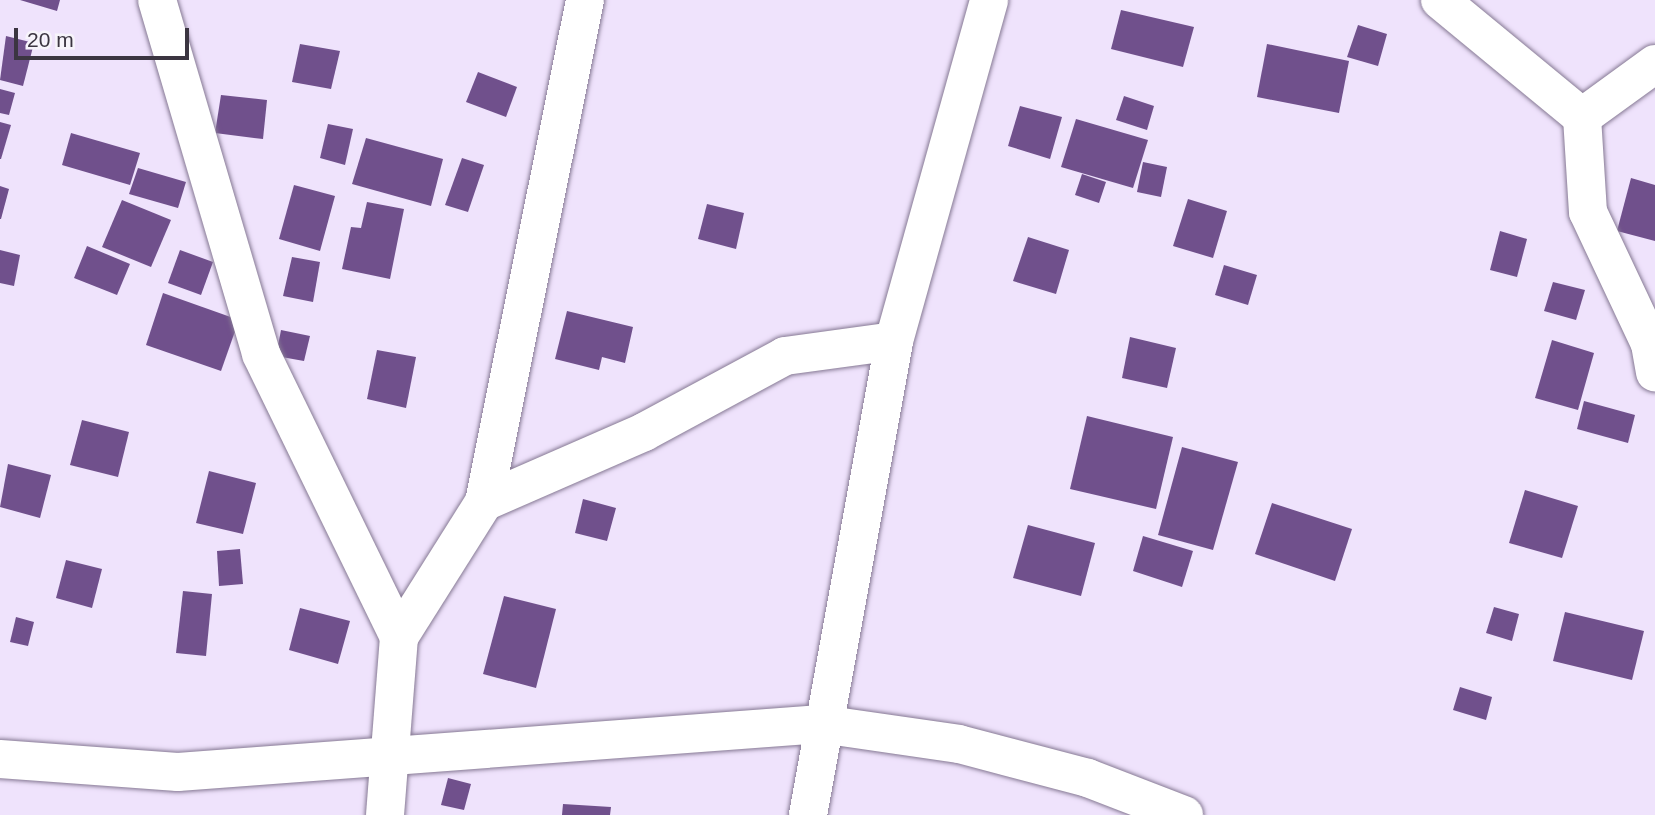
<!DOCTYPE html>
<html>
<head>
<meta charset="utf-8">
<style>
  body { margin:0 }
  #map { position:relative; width:1655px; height:815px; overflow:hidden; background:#efe3fc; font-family:Helvetica,sans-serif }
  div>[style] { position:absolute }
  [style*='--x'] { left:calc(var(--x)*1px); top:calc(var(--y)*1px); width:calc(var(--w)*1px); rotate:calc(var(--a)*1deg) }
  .building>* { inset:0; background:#70508c }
  .roads { filter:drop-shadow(0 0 2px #867994) drop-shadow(0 0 2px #867994) }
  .minor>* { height:38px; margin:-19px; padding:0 19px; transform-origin:19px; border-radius:19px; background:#fff }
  span { translate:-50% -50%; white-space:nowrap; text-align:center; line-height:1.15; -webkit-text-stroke:7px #f7f4fb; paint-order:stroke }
  .scale { position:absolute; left:14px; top:28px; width:175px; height:32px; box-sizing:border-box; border:4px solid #3b3541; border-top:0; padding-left:9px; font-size:21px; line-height:24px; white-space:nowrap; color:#3b3541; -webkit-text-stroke:5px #f7f4fb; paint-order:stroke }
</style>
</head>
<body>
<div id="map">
  <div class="building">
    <div style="clip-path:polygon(20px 0,60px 0,57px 11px)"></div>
    <div style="clip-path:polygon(1121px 10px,1194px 27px,1183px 67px,1111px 49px)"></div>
    <div style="clip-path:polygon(1358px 25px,1387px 34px,1378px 66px,1347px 57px)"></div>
    <div style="clip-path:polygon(6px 36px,34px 43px,23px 86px,0 80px)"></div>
    <div style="clip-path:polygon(300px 44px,340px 51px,331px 89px,292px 82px)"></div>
    <div style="clip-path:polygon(1267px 44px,1349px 61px,1339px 113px,1257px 97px)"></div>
    <div style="clip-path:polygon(478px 72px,517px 87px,506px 117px,466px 102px)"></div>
    <div style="clip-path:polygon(0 89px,15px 93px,9px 115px,0 113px)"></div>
    <div style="clip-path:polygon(221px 95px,267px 100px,263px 139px,215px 133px)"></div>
    <div style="clip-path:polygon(1124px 96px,1154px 106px,1147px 130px,1116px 120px)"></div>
    <div style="clip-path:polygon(1020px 106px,1062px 117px,1050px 159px,1008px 146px)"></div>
    <div style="clip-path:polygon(1076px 119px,1148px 140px,1133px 188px,1061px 167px)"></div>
    <div style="clip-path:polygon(0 122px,11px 125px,1px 159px,0 159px)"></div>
    <div style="clip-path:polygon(328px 124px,353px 129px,345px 165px,320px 158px)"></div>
    <div style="clip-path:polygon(71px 133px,140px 153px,130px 185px,62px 165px)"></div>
    <div style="clip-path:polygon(366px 138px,443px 159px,431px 206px,352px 184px)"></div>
    <div style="clip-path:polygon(462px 158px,484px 165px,468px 212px,445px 205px)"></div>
    <div style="clip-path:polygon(1143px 162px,1167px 167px,1161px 197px,1137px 192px)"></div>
    <div style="clip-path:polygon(138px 168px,186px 182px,178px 208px,129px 194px)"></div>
    <div style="clip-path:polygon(1082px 174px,1106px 182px,1099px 203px,1075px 195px)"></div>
    <div style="clip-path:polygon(1631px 178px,1655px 185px,1655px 241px,1617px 231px)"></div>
    <div style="clip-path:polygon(294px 185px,335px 196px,320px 251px,279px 239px)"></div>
    <div style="clip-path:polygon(0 186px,9px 189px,1px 219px,0 219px)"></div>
    <div style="clip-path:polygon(1188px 199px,1227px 211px,1213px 258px,1173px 246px)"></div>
    <div style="clip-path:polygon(122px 200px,171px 220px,151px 267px,102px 247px)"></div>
    <div style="clip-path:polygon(367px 202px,404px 209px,390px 279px,342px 269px,351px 227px,361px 228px)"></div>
    <div style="clip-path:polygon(707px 204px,744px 213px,736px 249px,698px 239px)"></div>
    <div style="clip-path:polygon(1500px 231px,1527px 239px,1517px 277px,1490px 270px)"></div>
    <div style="clip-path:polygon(1028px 237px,1069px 250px,1056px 294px,1013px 281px)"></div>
    <div style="clip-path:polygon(87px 246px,130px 264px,117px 295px,74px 278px)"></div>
    <div style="clip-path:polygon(0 250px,20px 255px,14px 286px,0 283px)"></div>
    <div style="clip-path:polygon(180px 250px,213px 262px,201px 295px,168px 283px)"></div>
    <div style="clip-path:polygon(292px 257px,320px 262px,313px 302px,283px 296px)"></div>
    <div style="clip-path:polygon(1224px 265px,1257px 275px,1248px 305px,1215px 295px)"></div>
    <div style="clip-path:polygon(1553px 282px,1585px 290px,1576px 320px,1544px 311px)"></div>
    <div style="clip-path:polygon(163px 293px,239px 320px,221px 371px,146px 345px)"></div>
    <div style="clip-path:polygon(567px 311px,633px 327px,625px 363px,602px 357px,599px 370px,555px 359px)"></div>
    <div style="clip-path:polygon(281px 330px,310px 336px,304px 361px,276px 356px)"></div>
    <div style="clip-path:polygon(1130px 337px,1176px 348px,1167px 388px,1122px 378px)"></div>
    <div style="clip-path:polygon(1552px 340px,1594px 353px,1578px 410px,1535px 398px)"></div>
    <div style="clip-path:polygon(377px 350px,416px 357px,406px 408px,367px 399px)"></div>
    <div style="clip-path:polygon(1584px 401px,1635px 415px,1628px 443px,1577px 429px)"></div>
    <div style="clip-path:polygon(1087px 416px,1173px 437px,1156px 509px,1070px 489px)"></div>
    <div style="clip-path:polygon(82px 420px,129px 432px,118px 477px,70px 465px)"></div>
    <div style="clip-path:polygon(1182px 447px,1238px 462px,1213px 550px,1158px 535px)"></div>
    <div style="clip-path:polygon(8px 464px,51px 475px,40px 518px,0 507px)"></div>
    <div style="clip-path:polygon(209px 471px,256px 483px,243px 534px,196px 523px)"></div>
    <div style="clip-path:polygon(1525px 490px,1578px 506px,1562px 558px,1509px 543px)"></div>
    <div style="clip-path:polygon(583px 499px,616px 508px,607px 541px,575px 533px)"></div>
    <div style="clip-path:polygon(1272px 503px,1352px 529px,1335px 581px,1255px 554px)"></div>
    <div style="clip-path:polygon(1028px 525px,1095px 543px,1081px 596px,1013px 578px)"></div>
    <div style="clip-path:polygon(1143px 536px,1193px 551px,1182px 587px,1133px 571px)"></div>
    <div style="clip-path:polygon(240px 549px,243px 584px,219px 586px,217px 551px)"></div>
    <div style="clip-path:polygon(66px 560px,102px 569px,92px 608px,56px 598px)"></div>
    <div style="clip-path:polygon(183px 591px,212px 594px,206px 656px,176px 653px)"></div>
    <div style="clip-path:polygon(504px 596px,556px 609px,536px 688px,483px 674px)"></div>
    <div style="clip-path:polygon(1494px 607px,1519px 614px,1512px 641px,1486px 633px)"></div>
    <div style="clip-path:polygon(300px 608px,350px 621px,338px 664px,289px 650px)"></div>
    <div style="clip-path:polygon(1565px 612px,1644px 631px,1632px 680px,1553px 661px)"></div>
    <div style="clip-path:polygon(16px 617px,34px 622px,28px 646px,10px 642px)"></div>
    <div style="clip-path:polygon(1460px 687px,1492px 697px,1486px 720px,1453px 710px)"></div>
    <div style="clip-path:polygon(448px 778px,471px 784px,464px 810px,441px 805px)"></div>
    <div style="clip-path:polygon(563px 804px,611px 807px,610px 815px,562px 815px)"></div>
  </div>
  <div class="roads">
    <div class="minor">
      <div style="--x:157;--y:0;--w:369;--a:73.6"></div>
      <div style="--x:261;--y:354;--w:315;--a:64"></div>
      <div style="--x:1440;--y:0;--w:184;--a:39.5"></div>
      <div style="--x:1582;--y:117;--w:95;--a:86.4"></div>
      <div style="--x:1588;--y:212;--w:146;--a:64.8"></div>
      <div style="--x:1650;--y:344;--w:29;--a:80"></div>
      <div style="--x:1582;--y:117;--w:90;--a:-36"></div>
      <div style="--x:484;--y:502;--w:175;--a:-23.6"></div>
      <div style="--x:644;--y:432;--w:160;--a:-28.3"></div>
      <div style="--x:785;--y:356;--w:110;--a:-7.8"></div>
      <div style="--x:0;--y:759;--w:178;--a:4.2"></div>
      <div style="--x:178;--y:772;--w:645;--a:-4.27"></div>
      <div style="--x:821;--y:724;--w:139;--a:8.2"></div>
      <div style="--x:959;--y:744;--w:133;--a:14.8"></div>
      <div style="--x:1088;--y:778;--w:103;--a:21.1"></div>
      <div style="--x:385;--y:815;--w:179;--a:-85.5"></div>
      <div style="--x:399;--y:637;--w:160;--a:-57.8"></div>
      <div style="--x:484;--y:502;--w:512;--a:-78.62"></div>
      <div style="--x:808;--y:815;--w:482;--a:-79.7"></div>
      <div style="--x:894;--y:341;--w:354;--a:-74.4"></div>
    </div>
  </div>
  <div class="scale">20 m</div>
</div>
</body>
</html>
